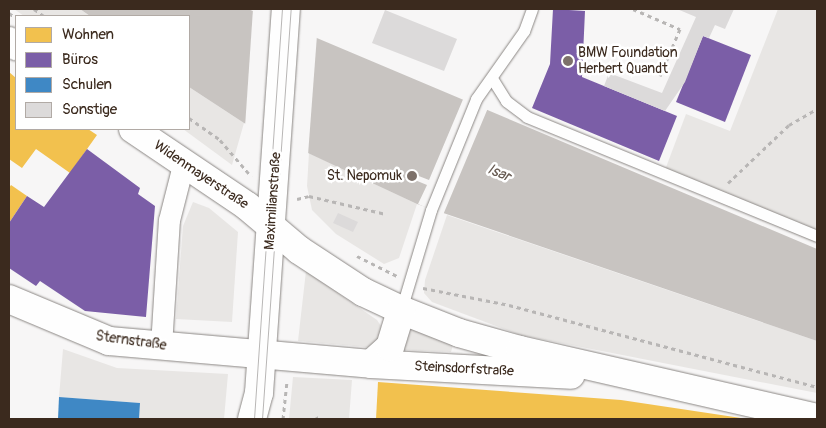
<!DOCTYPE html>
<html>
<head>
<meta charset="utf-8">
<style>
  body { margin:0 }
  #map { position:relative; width:826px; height:428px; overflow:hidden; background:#f7f6f6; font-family:Pangolin,sans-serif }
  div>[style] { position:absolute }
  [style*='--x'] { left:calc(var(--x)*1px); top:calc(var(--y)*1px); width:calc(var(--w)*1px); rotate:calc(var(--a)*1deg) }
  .green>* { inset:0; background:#e8e6e4 }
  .water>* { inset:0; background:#c8c4c1 }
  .pier>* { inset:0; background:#f7f6f6 }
  .homes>* { inset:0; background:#f2c14e }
  .offices>* { inset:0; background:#7b5ea7 }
  .schools>* { inset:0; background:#3f88c5 }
  .building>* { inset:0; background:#dcdada }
  .path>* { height:3px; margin-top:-1.5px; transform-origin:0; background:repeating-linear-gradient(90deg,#b8b6b5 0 4px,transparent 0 8px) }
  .roads { filter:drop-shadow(0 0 1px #8b8784) drop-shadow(0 0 1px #8b8784) }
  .lane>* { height:11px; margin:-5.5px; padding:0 5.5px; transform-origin:5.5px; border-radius:5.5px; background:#fefefe }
  .street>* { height:21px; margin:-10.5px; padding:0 10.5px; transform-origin:10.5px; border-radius:10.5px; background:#fefefe }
  .secondary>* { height:28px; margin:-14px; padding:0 14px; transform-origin:14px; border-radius:14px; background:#fefefe }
  .tram>* { height:1px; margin:-0.5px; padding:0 0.5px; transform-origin:0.5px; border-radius:0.5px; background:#b8b6b5 }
  .dots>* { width:14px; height:14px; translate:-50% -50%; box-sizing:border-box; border:2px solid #fff; border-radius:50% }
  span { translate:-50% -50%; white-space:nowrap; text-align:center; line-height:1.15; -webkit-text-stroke:5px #fff; paint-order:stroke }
  .poi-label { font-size:14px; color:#3b2a1e }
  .left { translate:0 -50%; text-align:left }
  .right { translate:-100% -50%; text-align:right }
  .street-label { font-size:14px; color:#3b2a1e }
  .water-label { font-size:15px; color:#65584f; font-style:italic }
  .frame { position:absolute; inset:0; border:10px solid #3b2a1e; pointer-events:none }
  .legend { position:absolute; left:15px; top:15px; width:175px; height:115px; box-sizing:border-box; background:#fff; border:1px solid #b1aaa5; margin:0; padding:6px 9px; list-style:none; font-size:15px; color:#3b2a1e }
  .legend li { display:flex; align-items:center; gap:10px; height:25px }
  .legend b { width:25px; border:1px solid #b1aaa5 }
</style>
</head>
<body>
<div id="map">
  <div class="green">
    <div style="clip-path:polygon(14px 9px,80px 9px,90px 16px,24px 16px)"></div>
    <div style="clip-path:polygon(778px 9px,817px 9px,817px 243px,662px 178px,686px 114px,730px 131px)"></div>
    <div style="clip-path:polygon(189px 87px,244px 123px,232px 165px,183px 129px,189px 129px)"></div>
    <div style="clip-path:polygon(309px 153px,417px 204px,399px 258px,384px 264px,336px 234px,312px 210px,307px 186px)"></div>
    <div style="clip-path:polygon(193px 202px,209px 208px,238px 232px,232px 322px,176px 319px,183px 226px)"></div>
    <div style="clip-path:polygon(447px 215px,817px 341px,817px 393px,520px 335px,432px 302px,424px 293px,425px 280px)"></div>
    <div style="clip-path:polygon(306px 271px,377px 320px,383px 329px,376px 348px,298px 341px)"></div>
    <div style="clip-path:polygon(409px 325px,453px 345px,451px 352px,403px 350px)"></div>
    <div style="clip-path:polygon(63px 349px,117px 368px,228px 374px,224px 419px,139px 419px,140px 403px,59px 397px)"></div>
    <div style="clip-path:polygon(293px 377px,352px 380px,349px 419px,289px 419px)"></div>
  </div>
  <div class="water">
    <div style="clip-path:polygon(80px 9px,248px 9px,817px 249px,817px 341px,417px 204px,244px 123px,189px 87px,189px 16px,90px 16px)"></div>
  </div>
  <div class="pier">
    <div style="clip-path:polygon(253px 9px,317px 35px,308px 155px,245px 127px)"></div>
    <div style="clip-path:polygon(464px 97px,488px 108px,443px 215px,418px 204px,427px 185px,410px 178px,411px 173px,429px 180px)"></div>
  </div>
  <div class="homes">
    <div style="clip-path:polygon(9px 72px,16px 78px,16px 129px,88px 129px,97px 135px,70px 173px,36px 149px,22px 168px,9px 159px)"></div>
    <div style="clip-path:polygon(11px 185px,27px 196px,9px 223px,9px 188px)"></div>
    <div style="clip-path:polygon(378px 382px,621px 400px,741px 418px,376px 419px)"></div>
  </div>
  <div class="offices">
    <div style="clip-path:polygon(553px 9px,585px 11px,582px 77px,677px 116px,659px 161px,532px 108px,550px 64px)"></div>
    <div style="clip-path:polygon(703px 36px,751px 55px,725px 122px,676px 102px)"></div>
    <div style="clip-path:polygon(87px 149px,140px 188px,138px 194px,155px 206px,146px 317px,85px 311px,40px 281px,36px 286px,9px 268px,9px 223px,27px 196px,44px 207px)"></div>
  </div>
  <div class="schools">
    <div style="clip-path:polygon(59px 397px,140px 403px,139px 419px,58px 419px)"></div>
  </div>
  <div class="building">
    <div style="clip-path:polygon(677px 9px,734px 9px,725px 29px,715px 25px,709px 38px,703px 36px,685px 82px,665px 111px,604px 86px,609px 73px,662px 93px,696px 17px)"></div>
    <div style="clip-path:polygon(385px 10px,457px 39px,444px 71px,372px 43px)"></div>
    <div style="clip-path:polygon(338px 213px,358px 222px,353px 232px,333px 223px)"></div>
  </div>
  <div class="path">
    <div style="--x:34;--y:9;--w:12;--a:35"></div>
    <div style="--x:633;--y:9;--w:51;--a:23.1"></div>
    <div style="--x:680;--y:29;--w:51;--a:113.1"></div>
    <div style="--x:9;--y:13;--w:9;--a:36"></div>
    <div style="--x:189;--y:118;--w:38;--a:35"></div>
    <div style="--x:220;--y:140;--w:48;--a:49.3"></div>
    <div style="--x:728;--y:183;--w:84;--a:-43.6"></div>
    <div style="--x:789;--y:125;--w:32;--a:-30"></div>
    <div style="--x:297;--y:199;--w:12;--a:-14"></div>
    <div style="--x:309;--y:196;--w:79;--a:13.2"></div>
    <div style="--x:357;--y:256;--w:45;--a:26.6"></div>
    <div style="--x:423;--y:288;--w:88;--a:11.2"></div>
    <div style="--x:509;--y:305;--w:319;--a:14.9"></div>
    <div style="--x:283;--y:419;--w:39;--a:-84"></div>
    <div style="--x:315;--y:419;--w:4;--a:-27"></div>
  </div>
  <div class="roads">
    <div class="lane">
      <div style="--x:493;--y:80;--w:25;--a:58"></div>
      <div style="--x:506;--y:101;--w:26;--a:37"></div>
      <div style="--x:527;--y:117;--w:313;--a:22.3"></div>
      <div style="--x:401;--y:310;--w:104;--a:-73.3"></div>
      <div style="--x:431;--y:210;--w:120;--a:-67.9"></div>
      <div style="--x:476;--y:99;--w:83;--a:-54.8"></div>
      <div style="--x:524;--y:31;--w:23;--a:-70"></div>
    </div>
    <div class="street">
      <div style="--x:161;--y:346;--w:126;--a:-86.4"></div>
      <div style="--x:169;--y:220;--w:57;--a:-75.7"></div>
    </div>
    <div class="secondary">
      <div style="--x:9;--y:41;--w:9;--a:36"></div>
      <div style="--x:133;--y:129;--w:138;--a:34"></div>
      <div style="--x:247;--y:206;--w:68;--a:40.2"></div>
      <div style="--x:299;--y:250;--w:77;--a:33.3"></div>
      <div style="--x:363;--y:292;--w:42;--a:25.3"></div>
      <div style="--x:401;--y:310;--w:62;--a:21.6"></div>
      <div style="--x:459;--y:333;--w:63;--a:15.6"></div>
      <div style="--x:520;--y:350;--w:305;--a:12.9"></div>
      <div style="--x:9;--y:299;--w:108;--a:22.8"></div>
      <div style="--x:109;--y:341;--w:263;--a:5"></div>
      <div style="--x:371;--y:364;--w:200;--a:3.1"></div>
      <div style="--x:371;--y:364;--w:25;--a:-42"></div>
      <div style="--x:390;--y:347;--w:39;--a:-73"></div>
      <div style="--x:252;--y:419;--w:27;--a:-75"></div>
      <div style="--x:259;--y:393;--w:385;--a:-86"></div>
    </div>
  </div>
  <div class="tram">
    <div style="--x:254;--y:419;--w:411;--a:-86.1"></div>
    <div style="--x:262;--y:419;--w:411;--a:-86"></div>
  </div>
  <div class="dots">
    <div style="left:568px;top:61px;background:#7d716a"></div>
    <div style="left:412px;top:176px;background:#7d716a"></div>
  </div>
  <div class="poi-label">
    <span class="left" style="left:578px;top:61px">BMW Foundation<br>Herbert Quandt</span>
    <span class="right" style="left:402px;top:176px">St. Nepomuk</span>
  </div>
  <div class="street-label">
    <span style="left:201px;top:175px;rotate:34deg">Widenmayerstraße</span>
    <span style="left:273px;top:201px;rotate:-86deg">Maximilianstraße</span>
    <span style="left:131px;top:341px;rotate:8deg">Sternstraße</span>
    <span style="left:464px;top:369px;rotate:3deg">Steinsdorfstraße</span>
  </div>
  <div class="water-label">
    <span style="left:499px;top:173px;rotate:23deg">Isar</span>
  </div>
  <div class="frame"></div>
  <ul class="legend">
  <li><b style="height:14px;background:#f2c14e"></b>Wohnen</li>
  <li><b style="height:14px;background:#7b5ea7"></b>Büros</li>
  <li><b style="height:14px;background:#3f88c5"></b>Schulen</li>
  <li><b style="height:14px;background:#dcdada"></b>Sonstige</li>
  </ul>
</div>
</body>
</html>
